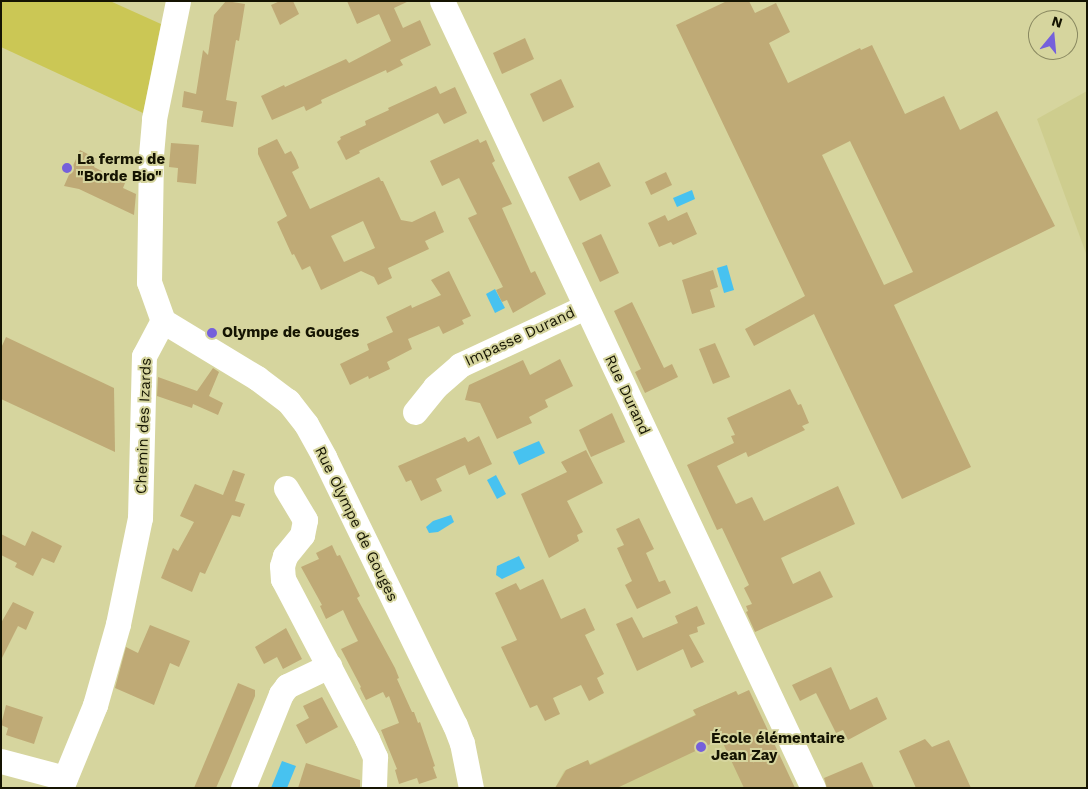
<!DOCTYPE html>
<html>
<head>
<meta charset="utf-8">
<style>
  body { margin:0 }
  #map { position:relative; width:1088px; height:789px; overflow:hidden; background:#d6d59e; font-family:"Work Sans",sans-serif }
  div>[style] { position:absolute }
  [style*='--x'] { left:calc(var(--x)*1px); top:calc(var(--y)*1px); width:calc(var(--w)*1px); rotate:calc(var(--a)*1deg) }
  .built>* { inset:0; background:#cecd8e }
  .green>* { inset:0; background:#cbc755 }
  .water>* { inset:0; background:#47c2f0 }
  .building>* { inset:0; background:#bfaa76 }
  .minor>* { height:25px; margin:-12.5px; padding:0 12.5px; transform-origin:12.5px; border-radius:12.5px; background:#fff }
  .dots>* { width:14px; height:14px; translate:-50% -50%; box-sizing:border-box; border:2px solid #d6d59e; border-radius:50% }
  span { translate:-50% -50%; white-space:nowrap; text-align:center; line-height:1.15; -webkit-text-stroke:4px #d6d59e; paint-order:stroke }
  .poi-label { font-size:15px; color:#151402; font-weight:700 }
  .left { translate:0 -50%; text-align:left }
  .street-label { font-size:15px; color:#151402 }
  .frame { position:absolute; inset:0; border:2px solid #151402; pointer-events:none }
  .north { position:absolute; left:1028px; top:10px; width:50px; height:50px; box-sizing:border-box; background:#d6d59e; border:1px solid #898860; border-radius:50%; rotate:17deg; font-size:14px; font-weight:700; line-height:20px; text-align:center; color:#151402 }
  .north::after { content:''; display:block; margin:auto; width:18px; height:22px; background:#7560db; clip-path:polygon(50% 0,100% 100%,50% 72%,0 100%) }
</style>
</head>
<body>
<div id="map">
  <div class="built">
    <div style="clip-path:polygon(1087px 91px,1087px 256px,1037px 119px)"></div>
    <div style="clip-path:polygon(736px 691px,795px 788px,555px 788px,564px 771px,588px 760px,590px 764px,695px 715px,693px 710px)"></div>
  </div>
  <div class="green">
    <div style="clip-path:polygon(1px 1px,110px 1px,161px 24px,143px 113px,1px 47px)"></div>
  </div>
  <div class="water">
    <div style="clip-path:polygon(692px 190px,695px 199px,677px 207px,673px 198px)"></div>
    <div style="clip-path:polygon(727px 265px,734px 290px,724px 293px,717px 268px)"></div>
    <div style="clip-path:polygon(495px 289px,505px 308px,495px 313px,486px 294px)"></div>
    <div style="clip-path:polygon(539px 441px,545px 453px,519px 465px,513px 452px)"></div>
    <div style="clip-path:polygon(496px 475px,506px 494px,497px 499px,487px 480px)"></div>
    <div style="clip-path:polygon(451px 515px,454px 522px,438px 532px,429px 533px,426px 527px,433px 521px)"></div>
    <div style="clip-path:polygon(519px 556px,525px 568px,502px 579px,496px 575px,497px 566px)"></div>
    <div style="clip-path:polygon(282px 761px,296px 766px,287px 788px,271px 788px)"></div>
  </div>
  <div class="building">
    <div style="clip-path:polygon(226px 1px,245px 4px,239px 41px,236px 40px,226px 100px,237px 102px,233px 127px,201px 122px,203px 111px,182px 107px,184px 91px,196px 94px,203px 50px,208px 55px,214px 15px)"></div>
    <div style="clip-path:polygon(280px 1px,293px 1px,299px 14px,280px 25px,271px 5px)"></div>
    <div style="clip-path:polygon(347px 1px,409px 1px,394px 8px,403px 28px,420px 20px,431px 45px,400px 60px,403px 65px,387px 73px,386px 70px,349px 87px,321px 100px,322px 103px,306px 111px,304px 106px,272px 120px,261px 96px,284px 85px,285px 87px,346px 59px,349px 63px,391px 41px,379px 14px,357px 24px)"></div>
    <div style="clip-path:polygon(evenodd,727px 1px,749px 1px,755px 13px,776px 3px,790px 32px,769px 43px,788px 83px,860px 48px,861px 50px,872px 45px,905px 114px,944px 96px,960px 130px,997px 111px,1055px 226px,894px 305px,971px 467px,902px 499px,814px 314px,754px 346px,745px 329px,805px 296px,676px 25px,727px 1px,850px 141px,913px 272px,884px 285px,822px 155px,850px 141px)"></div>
    <div style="clip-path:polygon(525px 38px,534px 59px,502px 74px,493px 53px)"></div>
    <div style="clip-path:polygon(561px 79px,574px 107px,543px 122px,530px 94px)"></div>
    <div style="clip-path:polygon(436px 86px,440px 94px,455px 87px,467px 113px,444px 124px,438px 113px,359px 151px,360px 153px,346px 160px,337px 142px,341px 139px,340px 137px,366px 125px,365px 121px,389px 110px,388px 108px)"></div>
    <div style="clip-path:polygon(evenodd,277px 139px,285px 154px,291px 151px,296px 160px,299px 168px,292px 172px,310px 209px,379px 177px,381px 181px,383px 181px,401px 220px,412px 222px,435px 211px,444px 232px,425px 241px,429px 249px,388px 268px,392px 278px,378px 285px,374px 277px,361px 271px,321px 290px,310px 266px,302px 270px,294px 254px,292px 255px,277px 222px,287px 216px,258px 154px,258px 148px,277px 139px,363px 221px,375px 248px,344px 262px,331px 236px,363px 221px)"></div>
    <div style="clip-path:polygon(478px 139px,480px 143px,486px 140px,495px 161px,492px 163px,512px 204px,502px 208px,531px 273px,535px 271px,546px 294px,513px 313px,507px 300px,502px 302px,496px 290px,503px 287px,468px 218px,477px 214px,459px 178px,442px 186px,430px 161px)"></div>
    <div style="clip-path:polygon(171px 143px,199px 145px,196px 184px,177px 182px,178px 168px,169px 167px)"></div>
    <div style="clip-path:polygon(80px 150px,97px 159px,94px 167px,125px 183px,123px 188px,136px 194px,134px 215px,79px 189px,64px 186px)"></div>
    <div style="clip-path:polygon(599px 162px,611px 186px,580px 201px,568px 177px)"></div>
    <div style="clip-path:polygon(666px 172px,672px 185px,651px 195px,645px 182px)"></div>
    <div style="clip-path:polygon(687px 212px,697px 234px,673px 245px,671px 242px,659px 247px,648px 223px,665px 215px,668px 221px)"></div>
    <div style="clip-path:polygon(601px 234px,619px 273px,600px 282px,582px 243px)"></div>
    <div style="clip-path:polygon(713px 270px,718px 287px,710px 290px,715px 307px,692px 314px,682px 280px)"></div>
    <div style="clip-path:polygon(449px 271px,471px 316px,462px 320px,464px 324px,443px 334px,439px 326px,408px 339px,412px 349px,387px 362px,390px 369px,369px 379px,368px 376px,350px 385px,340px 364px,369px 350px,367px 344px,393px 332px,386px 317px,411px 305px,412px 308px,441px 295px,431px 280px)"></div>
    <div style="clip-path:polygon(632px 302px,664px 368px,672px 364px,678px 377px,645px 393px,635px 372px,641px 369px,614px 311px)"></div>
    <div style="clip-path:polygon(6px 337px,114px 388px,115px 452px,1px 399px,1px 348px)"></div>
    <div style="clip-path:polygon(715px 343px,730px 377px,713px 384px,699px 349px)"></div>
    <div style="clip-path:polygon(560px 359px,573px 386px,545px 400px,548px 407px,529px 417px,532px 423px,497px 439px,480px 403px,465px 400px,469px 385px,523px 360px,530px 375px)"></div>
    <div style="clip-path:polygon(213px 368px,219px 372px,209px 396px,223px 403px,218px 415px,193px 404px,192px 408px,157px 396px,158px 377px,197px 391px)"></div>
    <div style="clip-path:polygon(790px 389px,798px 405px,801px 404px,809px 423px,802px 426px,805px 430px,748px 457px,746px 452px,717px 466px,736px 504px,752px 497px,764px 521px,838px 486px,855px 524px,781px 558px,793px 584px,820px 571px,833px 597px,755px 632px,746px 612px,748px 611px,746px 606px,752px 604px,744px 588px,749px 585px,722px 528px,717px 530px,687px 465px,734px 443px,731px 436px,735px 435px,727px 418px)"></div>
    <div style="clip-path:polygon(612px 413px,625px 442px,591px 457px,579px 430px)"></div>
    <div style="clip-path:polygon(479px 436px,492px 464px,469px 475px,465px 465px,436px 479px,442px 491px,421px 501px,411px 480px,406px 482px,398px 466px,465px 437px,468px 442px)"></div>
    <div style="clip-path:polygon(586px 450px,603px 483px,567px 501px,583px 532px,577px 535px,579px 541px,549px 558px,521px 494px,567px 472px,561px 462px)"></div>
    <div style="clip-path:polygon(233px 470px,245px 474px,235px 501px,245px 504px,240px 517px,232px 515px,205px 574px,200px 572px,192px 592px,161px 578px,173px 548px,178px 551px,194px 522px,180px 516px,195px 484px,223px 495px)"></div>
    <div style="clip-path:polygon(639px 518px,654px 549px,646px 553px,659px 582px,665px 580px,671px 593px,637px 609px,625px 585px,632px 581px,617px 548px,624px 545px,616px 529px)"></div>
    <div style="clip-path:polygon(32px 531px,62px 546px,54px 563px,42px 558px,33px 576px,15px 567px,17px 563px,1px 555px,1px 534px,25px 546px)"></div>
    <div style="clip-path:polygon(332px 545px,337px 556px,340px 555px,360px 596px,357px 598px,395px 668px,399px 678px,397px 679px,412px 712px,414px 712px,418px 723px,420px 722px,435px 766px,433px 767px,437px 778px,419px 784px,417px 778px,399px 784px,395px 770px,397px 769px,381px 730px,399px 723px,389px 696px,386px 698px,383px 692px,366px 700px,360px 688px,361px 687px,341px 649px,358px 641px,349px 623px,343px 610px,326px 619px,320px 606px,322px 605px,301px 567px,319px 559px,316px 553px)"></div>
    <div style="clip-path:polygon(543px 579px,561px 619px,585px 608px,595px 630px,585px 635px,604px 674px,597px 678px,604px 693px,589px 701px,581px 685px,553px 698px,560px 714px,545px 721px,537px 705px,530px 708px,501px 647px,517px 640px,495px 593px,516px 583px,520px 590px)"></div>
    <div style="clip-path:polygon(13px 602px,34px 612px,26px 630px,18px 626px,1px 660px,1px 623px)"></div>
    <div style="clip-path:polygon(697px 606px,705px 624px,697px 627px,698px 632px,689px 635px,704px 662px,691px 668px,683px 649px,637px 671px,616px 624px,632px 617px,643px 638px,678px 623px,675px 616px)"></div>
    <div style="clip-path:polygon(150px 625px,190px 641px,179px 667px,170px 663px,154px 705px,115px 688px,126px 647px,138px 653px)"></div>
    <div style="clip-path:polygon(286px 628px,302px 659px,283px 669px,277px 657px,264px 664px,255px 647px)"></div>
    <div style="clip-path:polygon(831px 667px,850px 710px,877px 697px,887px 719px,848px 740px,843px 730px,836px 733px,816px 693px,800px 701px,792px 685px)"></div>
    <div style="clip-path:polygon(238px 683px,255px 690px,255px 696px,227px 763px,216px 788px,194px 788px)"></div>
    <div style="clip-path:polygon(749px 690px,795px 788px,744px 788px,721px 739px,617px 788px,555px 788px,566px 770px,588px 760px,590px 765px,696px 715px,693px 710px,736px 691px,738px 695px)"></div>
    <div style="clip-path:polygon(322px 697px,338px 727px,306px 744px,296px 725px,309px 718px,303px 706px)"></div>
    <div style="clip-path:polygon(6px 705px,43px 717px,34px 744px,6px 735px,8px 728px,1px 725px)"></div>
    <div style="clip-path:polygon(925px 739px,932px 747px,949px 740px,971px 788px,916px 788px,899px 751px)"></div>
    <div style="clip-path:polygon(862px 762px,874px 788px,827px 788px,824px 778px)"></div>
    <div style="clip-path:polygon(306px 763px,360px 780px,360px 788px,298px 788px)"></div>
  </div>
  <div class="minor">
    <div style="--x:442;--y:1;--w:870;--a:64.76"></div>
    <div style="--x:163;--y:321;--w:110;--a:31.2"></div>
    <div style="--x:257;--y:378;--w:39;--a:37"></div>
    <div style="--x:288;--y:401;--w:29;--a:52"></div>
    <div style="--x:306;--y:424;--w:38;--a:61"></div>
    <div style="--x:324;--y:457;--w:298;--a:64"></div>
    <div style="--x:455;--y:725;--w:19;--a:69"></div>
    <div style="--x:462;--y:743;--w:46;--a:78.7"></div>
    <div style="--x:415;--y:412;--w:32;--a:-51"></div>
    <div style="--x:435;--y:387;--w:33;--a:-41"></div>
    <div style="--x:460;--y:365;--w:138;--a:-24.9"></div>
    <div style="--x:286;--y:488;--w:37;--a:59"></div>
    <div style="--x:305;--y:520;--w:15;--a:101"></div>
    <div style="--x:302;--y:535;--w:27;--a:129"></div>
    <div style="--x:285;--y:556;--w:10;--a:107"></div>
    <div style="--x:282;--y:566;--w:13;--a:86"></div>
    <div style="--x:283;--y:579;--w:181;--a:62.3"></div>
    <div style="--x:367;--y:739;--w:20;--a:66"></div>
    <div style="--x:375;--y:757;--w:31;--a:92"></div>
    <div style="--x:1;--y:761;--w:66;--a:14.9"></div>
    <div style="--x:61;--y:788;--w:90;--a:-67.7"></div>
    <div style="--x:95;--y:705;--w:84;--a:-74.1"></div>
    <div style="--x:118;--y:624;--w:108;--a:-78.3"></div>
    <div style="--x:140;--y:518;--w:162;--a:-88.6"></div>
    <div style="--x:144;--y:356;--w:40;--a:-62"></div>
    <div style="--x:163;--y:321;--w:41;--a:-109.7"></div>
    <div style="--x:149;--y:282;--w:127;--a:-89.1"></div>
    <div style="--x:151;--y:155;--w:36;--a:-85"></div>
    <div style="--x:154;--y:119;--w:120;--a:-78.5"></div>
    <div style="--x:243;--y:788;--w:101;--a:-68"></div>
    <div style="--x:281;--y:694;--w:10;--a:-53"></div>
    <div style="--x:287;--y:686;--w:47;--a:-25.5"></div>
  </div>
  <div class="dots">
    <div style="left:67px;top:168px;background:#7560db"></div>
    <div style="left:212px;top:333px;background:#7560db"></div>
    <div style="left:701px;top:747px;background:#7560db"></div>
  </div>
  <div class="poi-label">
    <span class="left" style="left:77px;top:168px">La ferme de<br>"Borde Bio"</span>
    <span class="left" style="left:222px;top:333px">Olympe de Gouges</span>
    <span class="left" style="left:711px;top:747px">École élémentaire<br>Jean Zay</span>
  </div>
  <div class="street-label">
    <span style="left:520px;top:337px;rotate:-25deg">Impasse Durand</span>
    <span style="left:627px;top:395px;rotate:65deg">Rue Durand</span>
    <span style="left:144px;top:426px;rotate:-88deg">Chemin des Izards</span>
    <span style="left:356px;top:524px;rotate:64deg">Rue Olympe de Gouges</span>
  </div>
  <div class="frame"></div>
  <div class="north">N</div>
</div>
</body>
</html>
